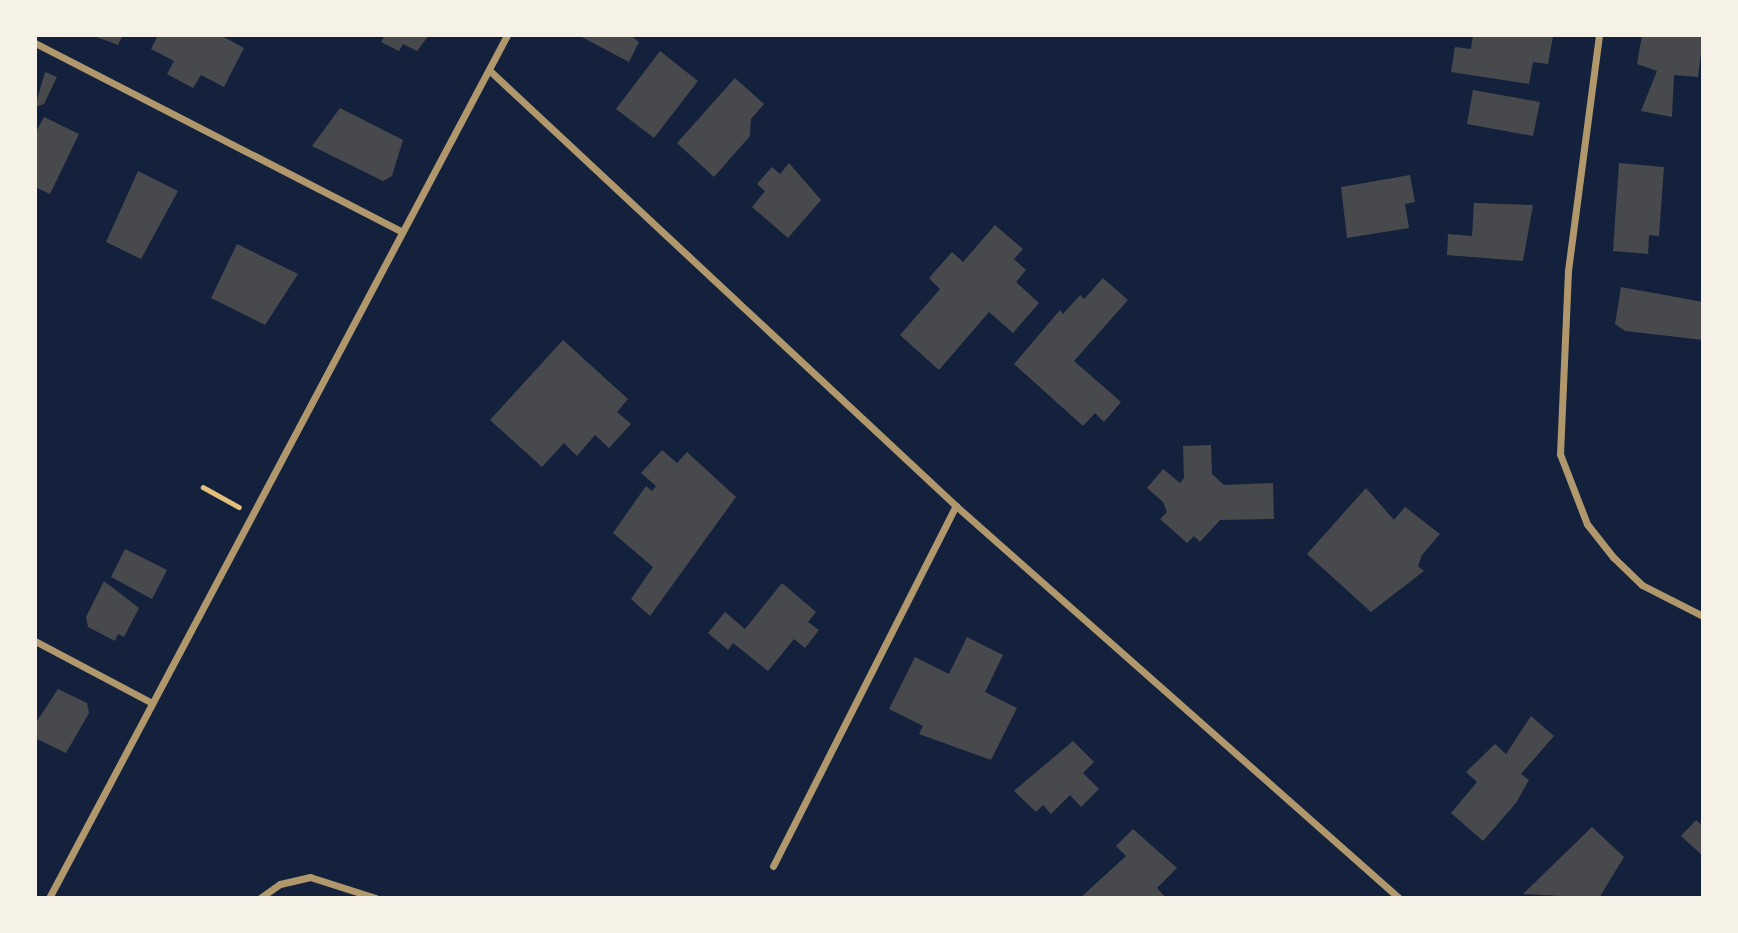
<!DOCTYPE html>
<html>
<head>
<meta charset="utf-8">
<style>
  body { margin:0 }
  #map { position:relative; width:1738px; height:933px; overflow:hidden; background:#14213d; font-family:Lora,serif }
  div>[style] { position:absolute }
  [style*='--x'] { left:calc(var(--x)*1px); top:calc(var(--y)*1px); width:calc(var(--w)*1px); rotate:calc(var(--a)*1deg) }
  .building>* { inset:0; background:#48494c }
  .path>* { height:4.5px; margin:-2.25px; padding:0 2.25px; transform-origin:2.25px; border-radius:2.25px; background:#e5c07b }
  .minor>* { height:7px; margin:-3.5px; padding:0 3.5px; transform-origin:3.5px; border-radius:3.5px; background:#b1986c }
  span { translate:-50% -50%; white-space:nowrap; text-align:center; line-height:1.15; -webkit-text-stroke:6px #f6f1e7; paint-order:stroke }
  .frame { position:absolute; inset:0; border:37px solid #f6f1e7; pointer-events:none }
</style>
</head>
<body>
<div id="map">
  <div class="building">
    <div style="clip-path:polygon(91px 35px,123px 35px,118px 45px)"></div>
    <div style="clip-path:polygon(158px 35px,220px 35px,244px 48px,224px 87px,201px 75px,193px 88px,167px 74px,174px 61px,151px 49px)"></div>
    <div style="clip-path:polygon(385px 35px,429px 35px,417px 51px,403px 44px,399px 51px,381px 42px)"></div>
    <div style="clip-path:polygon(578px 35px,630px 35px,639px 42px,629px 62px)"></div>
    <div style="clip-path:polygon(1473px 35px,1553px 36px,1548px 64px,1533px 62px,1529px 84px,1451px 72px,1455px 47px,1471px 49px)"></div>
    <div style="clip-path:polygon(1642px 35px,1703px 37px,1698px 77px,1674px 75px,1672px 117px,1641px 111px,1657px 71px,1637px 64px)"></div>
    <div style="clip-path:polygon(660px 51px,698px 81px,654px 138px,616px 109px)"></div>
    <div style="clip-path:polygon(45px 72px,57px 77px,44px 104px,35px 107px)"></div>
    <div style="clip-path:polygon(735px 78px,764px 104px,751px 119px,750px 136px,714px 177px,677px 143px)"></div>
    <div style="clip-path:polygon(1473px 90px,1540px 102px,1533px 136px,1467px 124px)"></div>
    <div style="clip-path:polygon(340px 108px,403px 140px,392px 176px,383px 181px,312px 146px)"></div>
    <div style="clip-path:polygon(44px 117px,79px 134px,50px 194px,35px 187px,35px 134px)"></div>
    <div style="clip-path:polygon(789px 163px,821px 200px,788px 238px,752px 207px,765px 191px,757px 184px,772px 167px,780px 174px)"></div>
    <div style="clip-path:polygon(1619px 163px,1664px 167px,1659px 236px,1649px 235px,1648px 254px,1613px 251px)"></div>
    <div style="clip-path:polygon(138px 171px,178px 191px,141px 259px,106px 242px)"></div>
    <div style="clip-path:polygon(1410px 175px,1415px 202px,1405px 204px,1409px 228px,1347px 238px,1341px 187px)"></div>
    <div style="clip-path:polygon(1474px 203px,1533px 205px,1523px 261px,1447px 255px,1448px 234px,1472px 236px)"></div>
    <div style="clip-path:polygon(995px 225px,1023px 249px,1014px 259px,1026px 270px,1016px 282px,1039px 303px,1013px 333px,989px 312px,939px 370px,900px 335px,940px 289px,929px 278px,952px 252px,963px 262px)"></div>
    <div style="clip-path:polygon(237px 244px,298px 274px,265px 325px,211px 298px)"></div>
    <div style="clip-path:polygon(1103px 278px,1128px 300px,1074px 361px,1121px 402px,1104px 422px,1095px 413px,1083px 426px,1014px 364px,1060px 310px,1063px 314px,1080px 295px,1084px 299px)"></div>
    <div style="clip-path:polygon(1621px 287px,1703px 302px,1703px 340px,1625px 331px,1615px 324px)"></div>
    <div style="clip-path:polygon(563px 340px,628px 399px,617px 412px,631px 424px,609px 448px,595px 435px,577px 456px,564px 443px,542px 467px,490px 420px)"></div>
    <div style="clip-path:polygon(1211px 445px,1212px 474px,1224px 485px,1273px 483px,1274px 519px,1220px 520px,1200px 542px,1194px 536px,1187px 543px,1160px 519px,1167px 512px,1163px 502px,1147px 488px,1163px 469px,1180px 483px,1184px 478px,1183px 446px)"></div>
    <div style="clip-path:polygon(662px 450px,677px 463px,687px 452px,736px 497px,650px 616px,631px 599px,653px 567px,613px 533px,646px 486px,652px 491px,656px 486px,641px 473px)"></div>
    <div style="clip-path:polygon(1366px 488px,1394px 520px,1405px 507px,1440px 534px,1422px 555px,1418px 566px,1424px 571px,1371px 612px,1307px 554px)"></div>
    <div style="clip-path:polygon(125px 549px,167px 570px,152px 599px,111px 577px)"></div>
    <div style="clip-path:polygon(104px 581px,139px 608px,124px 637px,118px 634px,115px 641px,88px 627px,86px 617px)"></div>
    <div style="clip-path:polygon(782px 583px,816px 612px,808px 622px,819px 630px,805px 648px,794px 639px,768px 671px,733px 643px,728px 650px,708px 633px,725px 612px,745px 629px)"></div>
    <div style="clip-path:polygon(967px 637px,1003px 655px,985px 692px,1017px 708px,991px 760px,919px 734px,923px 726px,889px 709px,915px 657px,949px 674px)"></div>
    <div style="clip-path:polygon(58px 689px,87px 703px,89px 713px,66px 753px,35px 738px,35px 724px)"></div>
    <div style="clip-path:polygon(1531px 716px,1554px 736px,1521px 774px,1529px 780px,1516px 803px,1483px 841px,1451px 813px,1477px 782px,1466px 772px,1495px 744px,1506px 754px)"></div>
    <div style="clip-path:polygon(1073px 741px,1094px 762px,1083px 773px,1099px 789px,1081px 807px,1070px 795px,1051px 814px,1043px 805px,1036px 812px,1014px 791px)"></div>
    <div style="clip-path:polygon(1696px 820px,1703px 826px,1703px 856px,1681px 836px)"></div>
    <div style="clip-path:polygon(1592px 827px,1624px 857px,1599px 898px,1523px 894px)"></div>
    <div style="clip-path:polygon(1133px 829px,1177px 868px,1157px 888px,1166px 898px,1080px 898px,1126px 856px,1116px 846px)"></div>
  </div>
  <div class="path">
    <div style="--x:203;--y:487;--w:41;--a:29.1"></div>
  </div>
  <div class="minor">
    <div style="--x:1599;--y:35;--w:238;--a:97.5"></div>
    <div style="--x:1568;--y:271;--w:183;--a:92.5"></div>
    <div style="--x:1560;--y:454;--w:75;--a:68.9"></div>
    <div style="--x:1587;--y:524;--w:42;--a:51.8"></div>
    <div style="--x:1613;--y:557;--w:40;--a:44"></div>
    <div style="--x:1642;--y:585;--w:68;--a:26.9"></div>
    <div style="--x:35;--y:43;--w:413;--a:27.2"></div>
    <div style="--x:489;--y:70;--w:639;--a:43.03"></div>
    <div style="--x:956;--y:506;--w:592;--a:41.5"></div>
    <div style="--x:35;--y:641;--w:132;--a:27.9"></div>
    <div style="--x:773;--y:866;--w:404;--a:-63.1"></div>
    <div style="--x:49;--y:898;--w:977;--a:-62.04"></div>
    <div style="--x:260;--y:898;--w:24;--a:-35"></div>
    <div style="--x:280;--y:884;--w:31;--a:-13"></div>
    <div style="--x:310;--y:877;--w:69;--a:17.7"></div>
  </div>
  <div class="frame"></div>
</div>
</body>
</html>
